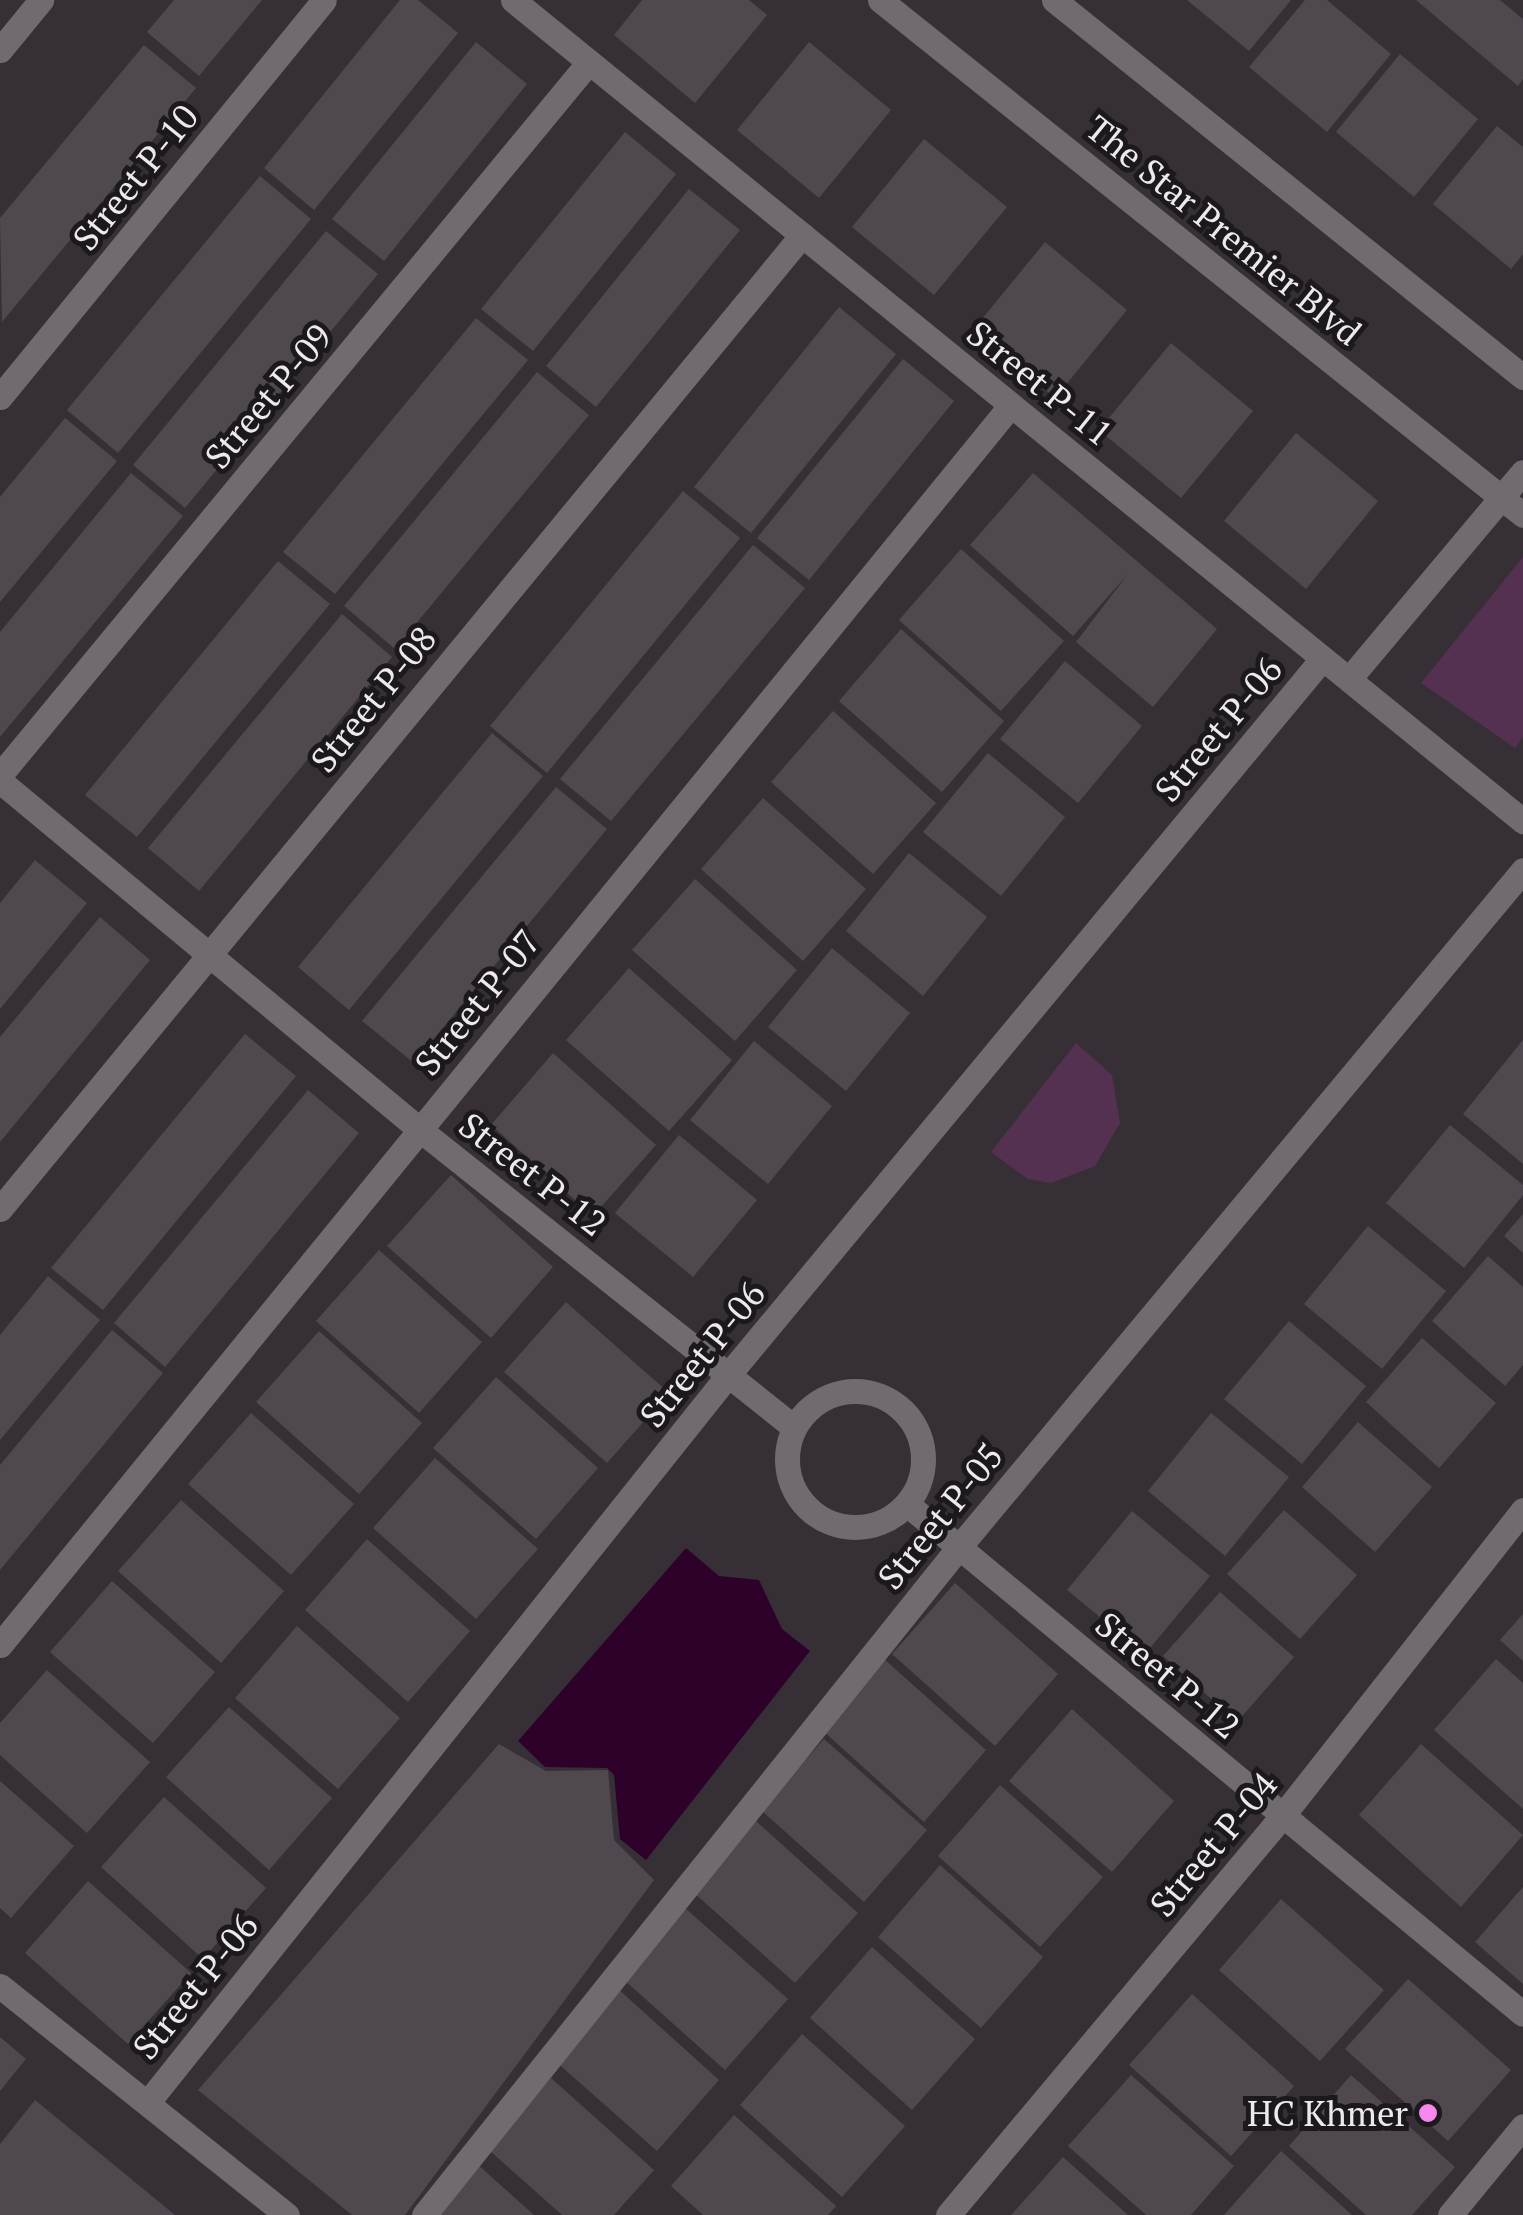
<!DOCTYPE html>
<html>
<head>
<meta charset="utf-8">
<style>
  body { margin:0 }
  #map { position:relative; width:1523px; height:2215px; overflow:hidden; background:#372f36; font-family:"PT Serif",serif }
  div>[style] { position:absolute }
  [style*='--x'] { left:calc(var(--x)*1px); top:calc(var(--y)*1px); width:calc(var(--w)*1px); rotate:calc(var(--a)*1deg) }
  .green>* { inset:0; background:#553151 }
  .water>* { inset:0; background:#2e012b }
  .building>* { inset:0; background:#50484f }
  .street>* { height:25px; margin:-12.5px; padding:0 12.5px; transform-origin:12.5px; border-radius:12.5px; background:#726a71 }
  .street>.ring { margin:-12.5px; padding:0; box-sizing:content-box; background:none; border:25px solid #726a71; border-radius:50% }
  .dots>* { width:28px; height:28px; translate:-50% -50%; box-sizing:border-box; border:5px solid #1c191c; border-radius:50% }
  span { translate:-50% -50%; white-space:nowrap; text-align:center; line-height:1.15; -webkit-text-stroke:10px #1c191c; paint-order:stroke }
  .street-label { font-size:35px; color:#eee9ed }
  .poi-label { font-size:35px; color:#eee9ed }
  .right { translate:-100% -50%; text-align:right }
</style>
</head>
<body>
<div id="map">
  <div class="green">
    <div style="clip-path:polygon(1523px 557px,1523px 737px,1515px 748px,1421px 683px)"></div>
    <div style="clip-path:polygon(1076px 1043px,1112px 1075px,1120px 1123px,1095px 1166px,1051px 1183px,1028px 1179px,991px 1152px)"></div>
  </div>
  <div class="water">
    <div style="clip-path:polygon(686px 1548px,719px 1576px,759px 1580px,782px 1629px,810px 1651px,646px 1860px,620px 1839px,614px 1775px,607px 1768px,545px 1767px,518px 1741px)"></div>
  </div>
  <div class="building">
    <div style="clip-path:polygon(174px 0,262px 0,199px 76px,147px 32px)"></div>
    <div style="clip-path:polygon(400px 0,418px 0,458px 33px,314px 210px,264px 168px)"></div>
    <div style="clip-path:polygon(642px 0,749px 0,767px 15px,695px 103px,614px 35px)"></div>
    <div style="clip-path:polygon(1187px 0,1291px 0,1249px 51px)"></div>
    <div style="clip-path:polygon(1305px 0,1327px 0,1391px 54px,1327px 132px,1249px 67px)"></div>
    <div style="clip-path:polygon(1416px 0,1500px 0,1523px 19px,1523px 79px,1518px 86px)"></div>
    <div style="clip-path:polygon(476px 42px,527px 84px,384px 261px,332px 219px)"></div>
    <div style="clip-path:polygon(809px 42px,891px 110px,819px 198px,737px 130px)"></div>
    <div style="clip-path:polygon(144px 45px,196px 88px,2px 322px,0 218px)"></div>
    <div style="clip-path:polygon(1400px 54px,1478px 119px,1414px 197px,1336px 132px)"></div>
    <div style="clip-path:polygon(1497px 126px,1523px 147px,1523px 254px,1511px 269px,1433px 204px)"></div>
    <div style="clip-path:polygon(625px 132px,676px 174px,533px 351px,481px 309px)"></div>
    <div style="clip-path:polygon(924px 139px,1007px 207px,934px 295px,852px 227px)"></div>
    <div style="clip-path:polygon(260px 176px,311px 219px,118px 453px,67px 410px)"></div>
    <div style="clip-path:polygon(689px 189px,740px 230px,596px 407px,546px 366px)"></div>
    <div style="clip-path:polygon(326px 231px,378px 274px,185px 508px,133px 465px)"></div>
    <div style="clip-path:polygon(1045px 242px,1127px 310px,1055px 398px,973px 330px)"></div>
    <div style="clip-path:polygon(839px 307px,896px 354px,751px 533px,694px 487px)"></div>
    <div style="clip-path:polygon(476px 318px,528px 360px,335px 594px,283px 552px)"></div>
    <div style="clip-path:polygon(1171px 343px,1253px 411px,1181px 498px,1099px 430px)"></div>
    <div style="clip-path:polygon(903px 359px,954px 401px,809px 580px,757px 538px)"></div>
    <div style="clip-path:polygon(537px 372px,589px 415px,395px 649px,344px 606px)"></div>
    <div style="clip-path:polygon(65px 418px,117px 461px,0 602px,0 497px)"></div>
    <div style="clip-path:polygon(1296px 433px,1378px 501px,1306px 589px,1224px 521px)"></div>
    <div style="clip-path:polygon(131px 473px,183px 516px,0 737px,0 632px)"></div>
    <div style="clip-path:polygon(1033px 473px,1217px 629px,1153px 707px,1076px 642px,1128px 574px,1073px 636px,970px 545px)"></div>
    <div style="clip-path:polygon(683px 491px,740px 538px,547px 773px,490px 726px)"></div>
    <div style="clip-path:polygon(753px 545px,805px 588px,611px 821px,560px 779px)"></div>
    <div style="clip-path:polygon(961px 549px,1064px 641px,1001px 711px,899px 620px)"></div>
    <div style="clip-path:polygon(278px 561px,330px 604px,137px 837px,85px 795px)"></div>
    <div style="clip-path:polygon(342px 614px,392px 657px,199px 891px,148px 848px)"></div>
    <div style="clip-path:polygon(901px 629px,1004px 721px,942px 792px,839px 701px)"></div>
    <div style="clip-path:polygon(1065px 661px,1142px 726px,1078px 803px,1000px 739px)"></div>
    <div style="clip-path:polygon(833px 711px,936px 803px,873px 874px,771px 782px)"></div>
    <div style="clip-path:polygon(492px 733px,543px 776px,349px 1010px,298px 967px)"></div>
    <div style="clip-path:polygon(988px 753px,1065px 817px,1001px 896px,923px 832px)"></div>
    <div style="clip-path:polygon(556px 787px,607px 829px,414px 1063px,362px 1021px)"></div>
    <div style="clip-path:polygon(763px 798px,866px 889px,803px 961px,701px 869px)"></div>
    <div style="clip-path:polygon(909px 853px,987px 917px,923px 996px,846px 931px)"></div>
    <div style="clip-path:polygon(35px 860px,87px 903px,0 1009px,0 903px)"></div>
    <div style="clip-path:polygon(695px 879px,797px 970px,735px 1041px,632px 950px)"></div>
    <div style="clip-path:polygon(100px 917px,150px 960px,0 1142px,0 1037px)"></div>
    <div style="clip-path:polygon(832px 948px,910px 1013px,846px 1091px,768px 1027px)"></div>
    <div style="clip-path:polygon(629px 968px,732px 1060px,669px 1131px,566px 1040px)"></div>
    <div style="clip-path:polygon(245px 1034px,296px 1076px,103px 1310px,51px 1268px)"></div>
    <div style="clip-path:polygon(1523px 1040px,1523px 1164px,1463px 1114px)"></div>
    <div style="clip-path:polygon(754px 1041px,832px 1106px,768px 1184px,690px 1120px)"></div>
    <div style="clip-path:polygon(553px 1053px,656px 1145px,593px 1216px,491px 1125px)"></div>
    <div style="clip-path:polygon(308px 1090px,359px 1133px,165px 1367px,114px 1323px)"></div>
    <div style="clip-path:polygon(1450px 1125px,1523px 1185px,1523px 1195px,1464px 1268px,1386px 1203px)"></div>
    <div style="clip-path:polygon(679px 1135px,757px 1200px,693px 1277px,615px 1213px)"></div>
    <div style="clip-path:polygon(451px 1175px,553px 1267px,491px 1338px,387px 1246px)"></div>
    <div style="clip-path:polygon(1523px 1214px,1523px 1253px,1504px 1236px)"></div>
    <div style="clip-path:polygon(1368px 1226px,1446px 1291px,1382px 1369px,1304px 1304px)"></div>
    <div style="clip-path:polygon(379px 1250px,482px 1342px,419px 1413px,316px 1321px)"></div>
    <div style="clip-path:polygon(1488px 1256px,1523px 1287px,1523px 1365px,1505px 1386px,1432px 1321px)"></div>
    <div style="clip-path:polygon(48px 1276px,100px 1320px,0 1440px,0 1335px)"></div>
    <div style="clip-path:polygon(566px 1302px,669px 1393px,607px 1463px,504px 1372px)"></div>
    <div style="clip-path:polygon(1289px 1321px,1366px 1386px,1302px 1464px,1224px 1399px)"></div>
    <div style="clip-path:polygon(112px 1330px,163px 1373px,0 1570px,0 1465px)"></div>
    <div style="clip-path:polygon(319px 1331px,422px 1423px,359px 1494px,256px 1402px)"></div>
    <div style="clip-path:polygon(1422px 1338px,1496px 1403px,1439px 1468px,1366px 1402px)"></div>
    <div style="clip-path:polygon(496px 1377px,598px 1468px,536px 1539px,433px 1448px)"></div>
    <div style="clip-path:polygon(251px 1413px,354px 1504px,291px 1575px,188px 1484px)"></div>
    <div style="clip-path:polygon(1211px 1413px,1289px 1477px,1225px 1556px,1148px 1491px)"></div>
    <div style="clip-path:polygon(1358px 1422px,1432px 1487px,1375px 1552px,1302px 1487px)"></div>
    <div style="clip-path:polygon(435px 1458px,538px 1549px,476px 1619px,373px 1528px)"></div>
    <div style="clip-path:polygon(181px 1500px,284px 1591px,221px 1663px,118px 1571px)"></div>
    <div style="clip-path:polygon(1284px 1510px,1357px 1575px,1300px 1639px,1227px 1574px)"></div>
    <div style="clip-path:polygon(1132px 1511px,1210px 1576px,1145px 1654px,1067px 1590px)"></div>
    <div style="clip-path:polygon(367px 1539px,470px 1631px,408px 1702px,305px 1610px)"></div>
    <div style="clip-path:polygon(112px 1581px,215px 1672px,153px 1743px,50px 1652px)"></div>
    <div style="clip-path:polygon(955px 1583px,1058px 1674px,995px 1746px,892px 1654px)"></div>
    <div style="clip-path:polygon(1220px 1592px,1294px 1657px,1237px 1722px,1163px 1656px)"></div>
    <div style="clip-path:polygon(1523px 1614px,1523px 1661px,1500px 1640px)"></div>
    <div style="clip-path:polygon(297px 1626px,400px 1718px,338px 1789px,235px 1698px)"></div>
    <div style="clip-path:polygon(884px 1659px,986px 1750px,924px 1822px,821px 1729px)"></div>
    <div style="clip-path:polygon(1496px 1659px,1523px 1683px,1523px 1809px,1434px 1730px)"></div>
    <div style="clip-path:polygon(47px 1670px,150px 1762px,87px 1833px,0 1755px,0 1723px)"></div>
    <div style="clip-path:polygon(229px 1707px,332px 1798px,269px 1870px,166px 1777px)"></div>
    <div style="clip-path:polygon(1072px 1709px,1174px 1801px,1112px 1872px,1009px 1781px)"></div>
    <div style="clip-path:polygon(824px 1739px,927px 1830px,864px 1902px,761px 1810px)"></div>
    <div style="clip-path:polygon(499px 1744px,546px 1771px,608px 1770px,614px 1840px,654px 1880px,405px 2215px,352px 2215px,198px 2090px)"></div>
    <div style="clip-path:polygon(1421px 1744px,1523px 1835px,1461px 1907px,1359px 1815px)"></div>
    <div style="clip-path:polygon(0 1781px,74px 1846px,11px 1918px,0 1908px)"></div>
    <div style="clip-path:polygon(1000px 1785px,1103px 1877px,1040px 1947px,938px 1856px)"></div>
    <div style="clip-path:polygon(164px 1797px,266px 1888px,203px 1959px,101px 1867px)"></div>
    <div style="clip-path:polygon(756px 1821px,858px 1913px,795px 1983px,693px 1892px)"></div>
    <div style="clip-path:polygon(940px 1865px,1043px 1957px,981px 2028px,878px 1937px)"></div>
    <div style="clip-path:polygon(88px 1881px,191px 1973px,128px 2044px,25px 1953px)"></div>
    <div style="clip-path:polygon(1523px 1887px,1523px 1984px,1475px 1942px)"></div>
    <div style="clip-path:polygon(1281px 1899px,1384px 1990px,1320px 2061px,1219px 1970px)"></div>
    <div style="clip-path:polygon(685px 1908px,788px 1999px,725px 2070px,623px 1979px)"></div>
    <div style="clip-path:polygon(872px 1947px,975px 2039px,912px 2110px,810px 2018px)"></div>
    <div style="clip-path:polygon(1408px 1979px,1511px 2070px,1448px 2141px,1345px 2049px)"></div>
    <div style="clip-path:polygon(617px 1988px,719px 2080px,657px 2151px,554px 2060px)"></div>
    <div style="clip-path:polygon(1192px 1994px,1294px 2086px,1231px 2156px,1129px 2065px)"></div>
    <div style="clip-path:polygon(802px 2034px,905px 2126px,842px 2197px,740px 2105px)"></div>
    <div style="clip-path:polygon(0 2037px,26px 2059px,0 2091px)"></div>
    <div style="clip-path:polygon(1131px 2075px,1234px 2166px,1191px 2215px,1146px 2215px,1068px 2146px)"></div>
    <div style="clip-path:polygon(1351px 2075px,1455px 2167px,1412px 2215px,1366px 2215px,1289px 2146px)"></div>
    <div style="clip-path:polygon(551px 2078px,654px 2170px,614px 2215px,562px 2215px,489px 2150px)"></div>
    <div style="clip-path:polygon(35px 2100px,175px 2215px,0 2215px,0 2144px)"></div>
    <div style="clip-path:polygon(734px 2115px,836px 2206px,828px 2215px,703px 2215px,671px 2186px)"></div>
    <div style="clip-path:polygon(1281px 2151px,1352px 2215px,1224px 2215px)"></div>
    <div style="clip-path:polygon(1063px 2157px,1128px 2215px,1011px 2215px)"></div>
    <div style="clip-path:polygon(476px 2163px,534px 2215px,430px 2215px)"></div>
  </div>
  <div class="street">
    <div style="--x:513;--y:0;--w:1302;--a:39.11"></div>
    <div style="--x:880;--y:0;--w:824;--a:38.69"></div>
    <div style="--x:1054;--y:0;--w:602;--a:38.79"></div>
    <div style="--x:0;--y:50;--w:65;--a:-50.6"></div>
    <div style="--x:0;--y:397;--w:512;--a:-50.78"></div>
    <div style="--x:1349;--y:679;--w:270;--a:-50"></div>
    <div style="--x:0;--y:775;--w:925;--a:-50.44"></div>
    <div style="--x:0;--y:781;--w:545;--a:39.71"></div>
    <div style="--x:419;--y:1129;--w:479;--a:38.5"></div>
    <div style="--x:0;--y:1209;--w:1262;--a:-50.53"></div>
    <div class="ring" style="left:787px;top:1391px;width:111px;height:111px"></div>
    <div style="--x:908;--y:1505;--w:798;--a:39.61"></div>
    <div style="--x:0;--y:1645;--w:1600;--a:-50.81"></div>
    <div style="--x:0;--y:1986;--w:367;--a:38.6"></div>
    <div style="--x:148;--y:2102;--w:931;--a:-51.41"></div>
    <div style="--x:729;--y:1374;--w:929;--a:-50.33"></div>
    <div style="--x:424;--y:2215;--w:856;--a:-51.31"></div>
    <div style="--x:959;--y:1547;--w:881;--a:-50.2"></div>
    <div style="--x:948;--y:2215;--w:522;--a:-50.05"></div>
    <div style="--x:1283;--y:1815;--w:388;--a:-51.8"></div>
    <div style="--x:1450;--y:2215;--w:115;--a:-50.6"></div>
  </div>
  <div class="dots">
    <div style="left:1428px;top:2113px;background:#f688ed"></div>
  </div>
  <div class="street-label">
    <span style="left:135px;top:177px;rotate:-51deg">Street P-10</span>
    <span style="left:1224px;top:230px;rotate:39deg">The Star Premier Blvd</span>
    <span style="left:1040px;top:383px;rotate:39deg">Street P-11</span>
    <span style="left:268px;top:396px;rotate:-50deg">Street P-09</span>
    <span style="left:373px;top:699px;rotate:-51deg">Street P-08</span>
    <span style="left:1218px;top:729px;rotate:-50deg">Street P-06</span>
    <span style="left:477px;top:1002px;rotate:-51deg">Street P-07</span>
    <span style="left:533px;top:1174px;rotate:38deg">Street P-12</span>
    <span style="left:702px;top:1354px;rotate:-51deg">Street P-06</span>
    <span style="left:940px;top:1516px;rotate:-51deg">Street P-05</span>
    <span style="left:1168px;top:1675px;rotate:40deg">Street P-12</span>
    <span style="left:1213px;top:1844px;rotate:-50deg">Street P-04</span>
    <span style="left:195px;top:1986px;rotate:-51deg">Street P-06</span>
  </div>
  <div class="poi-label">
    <span class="right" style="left:1408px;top:2113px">HC Khmer</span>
  </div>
</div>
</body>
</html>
